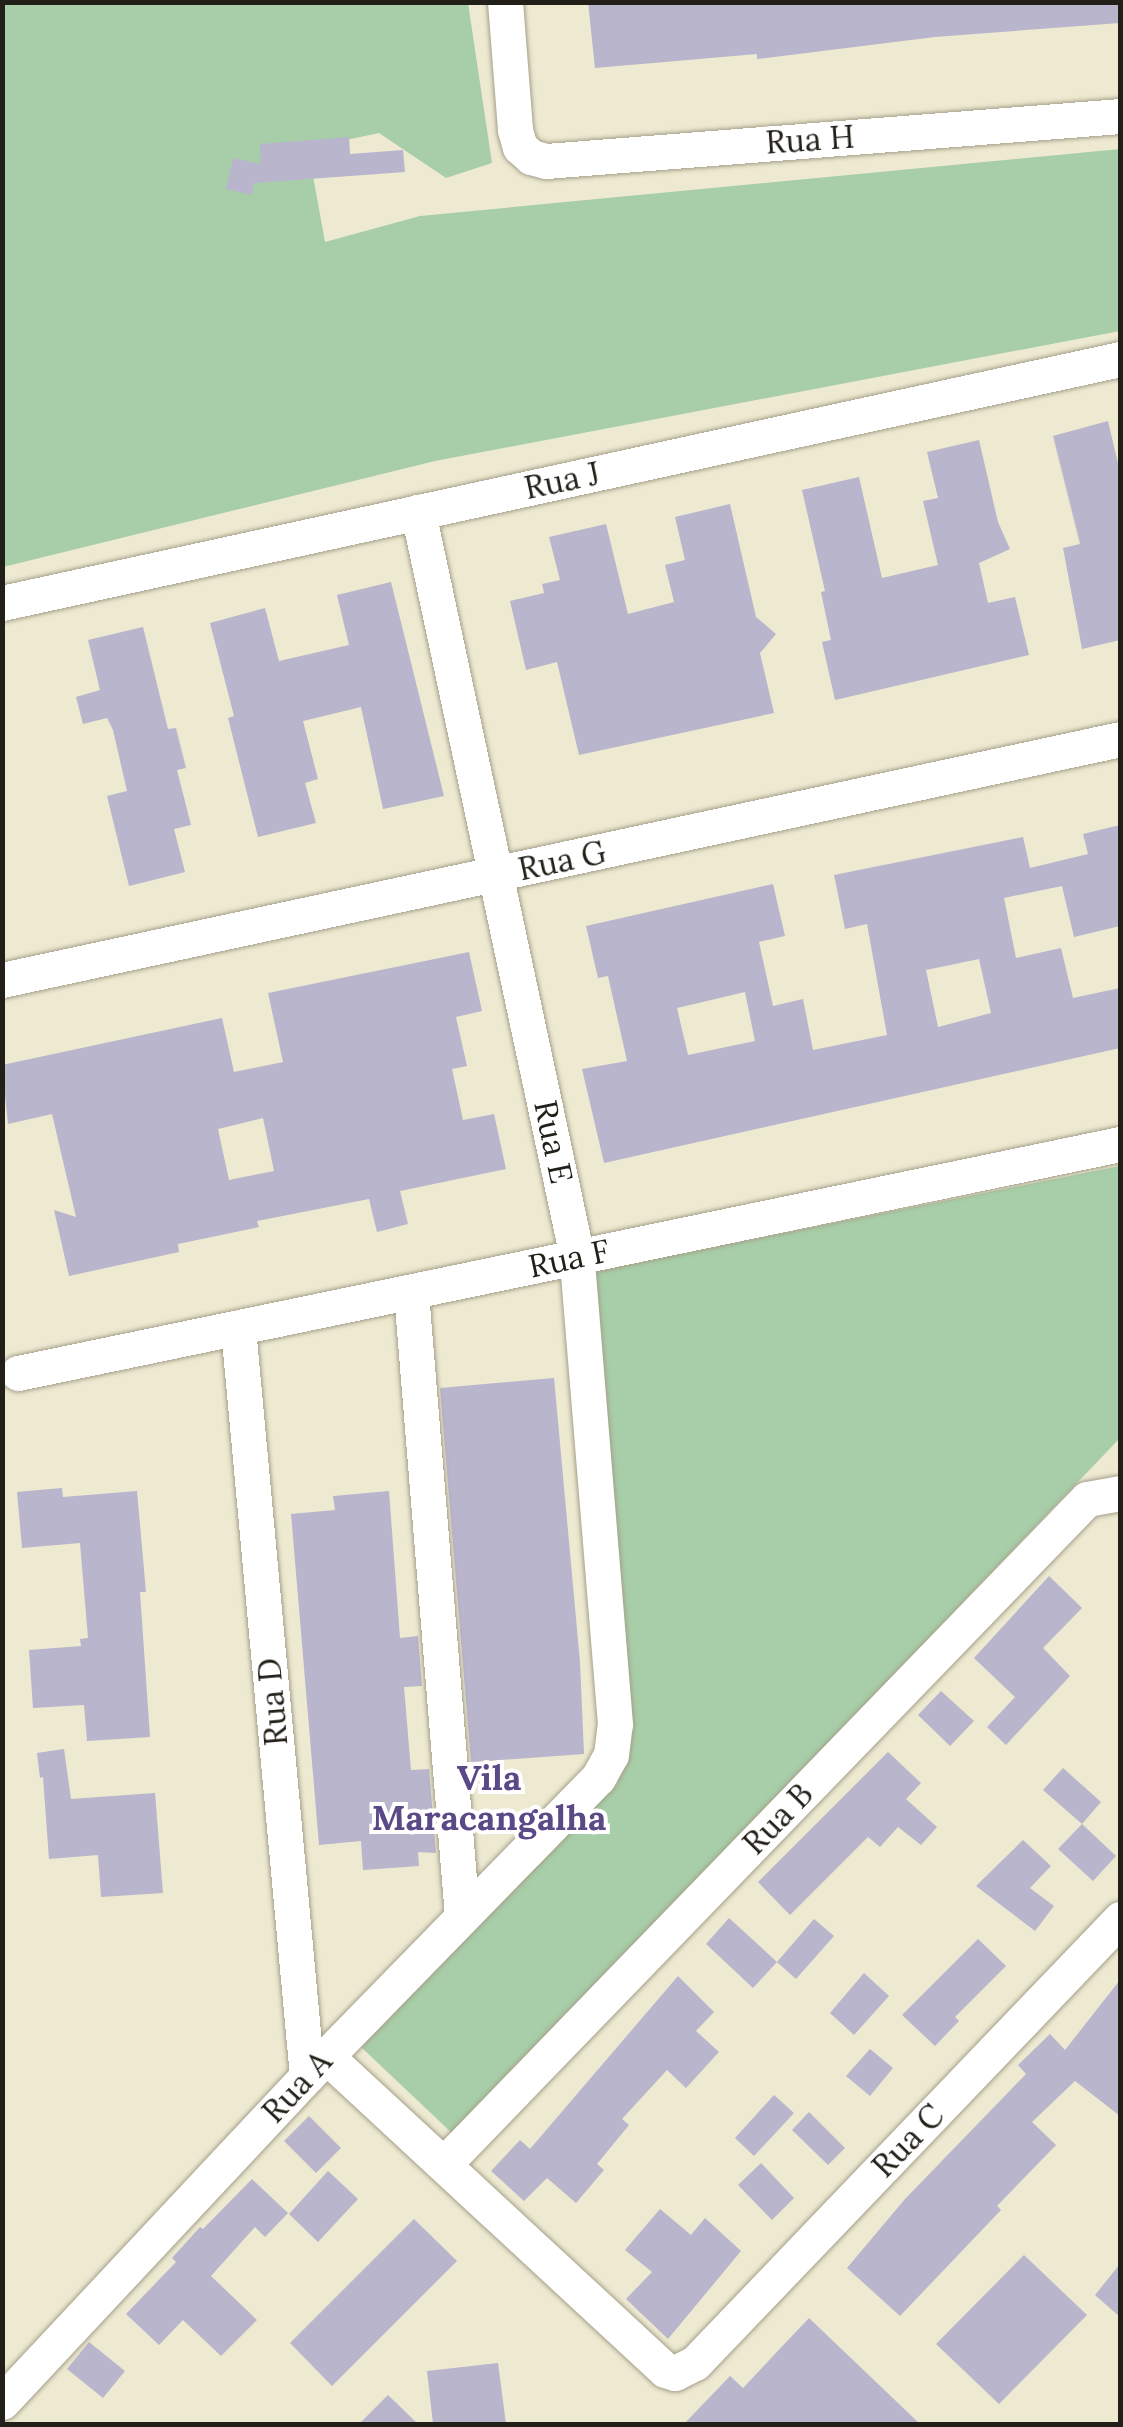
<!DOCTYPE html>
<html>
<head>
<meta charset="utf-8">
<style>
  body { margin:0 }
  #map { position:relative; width:1123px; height:2427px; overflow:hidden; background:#eee9d1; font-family:Lora,serif }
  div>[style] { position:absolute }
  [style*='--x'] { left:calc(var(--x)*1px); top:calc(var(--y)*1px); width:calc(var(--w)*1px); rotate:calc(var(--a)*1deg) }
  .green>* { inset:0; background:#a7cea8 }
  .building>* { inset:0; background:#b8b5cc }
  .roads { filter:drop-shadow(0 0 2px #a5a08a) drop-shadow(0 0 2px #a5a08a) }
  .minor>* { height:35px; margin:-17.5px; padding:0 17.5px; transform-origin:17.5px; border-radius:17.5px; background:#fff }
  span { translate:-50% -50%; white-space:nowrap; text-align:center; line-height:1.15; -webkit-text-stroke:8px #fff; paint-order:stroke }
  .street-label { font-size:32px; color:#211f17 }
  .neighbourhood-label { font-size:35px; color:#5a4987; font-weight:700 }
  .frame { position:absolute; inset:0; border:5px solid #211f17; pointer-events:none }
</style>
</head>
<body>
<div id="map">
  <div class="green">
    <div style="clip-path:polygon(2px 3px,468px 3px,492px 163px,446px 178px,379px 133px,308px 148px,325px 242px,420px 216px,1120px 149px,1120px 331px,435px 461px,3px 567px)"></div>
    <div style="clip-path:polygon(1120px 1166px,1120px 1438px,454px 2135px,361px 2047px,617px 1784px,629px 1746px,592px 1271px)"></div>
  </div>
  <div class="building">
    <div style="clip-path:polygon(588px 2px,1120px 2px,1120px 23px,935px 37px,757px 59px,757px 54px,595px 68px)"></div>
    <div style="clip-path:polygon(349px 137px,350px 154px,403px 150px,405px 172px,254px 183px,252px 195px,226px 189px,233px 158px,261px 164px,260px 144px)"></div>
    <div style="clip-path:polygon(1108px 421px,1120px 472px,1120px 640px,1082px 649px,1063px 548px,1080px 544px,1053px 436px)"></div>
    <div style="clip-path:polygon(979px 440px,998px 522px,1010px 549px,979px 563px,988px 603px,1015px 597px,1029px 655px,835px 700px,822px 642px,831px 640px,821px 592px,825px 591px,802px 490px,859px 477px,882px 578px,938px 565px,923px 501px,938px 498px,927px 452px)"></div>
    <div style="clip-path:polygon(730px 504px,756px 617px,776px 634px,760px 653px,774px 713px,579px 755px,557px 662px,526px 670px,510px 601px,544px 593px,542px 584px,560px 580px,549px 537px,606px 524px,628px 614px,674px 602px,665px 565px,685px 560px,675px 517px)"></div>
    <div style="clip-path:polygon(391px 582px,444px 796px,383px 809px,361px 707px,303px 721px,318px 779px,305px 783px,316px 823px,258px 837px,228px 718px,234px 716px,210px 623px,265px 608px,279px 661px,349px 645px,337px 595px)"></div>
    <div style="clip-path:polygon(143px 627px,168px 729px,176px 728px,186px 768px,177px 770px,191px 825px,174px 829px,185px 872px,129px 886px,107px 796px,127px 791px,113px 730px,107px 718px,83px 724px,76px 697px,100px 690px,88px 640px)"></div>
    <div style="clip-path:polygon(evenodd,1120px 825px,1120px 926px,1074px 937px,1062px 886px,1004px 898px,1016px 958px,1061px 948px,1073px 998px,1120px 988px,1120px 1048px,604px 1163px,582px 1069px,627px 1061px,608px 976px,598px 978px,586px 926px,773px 884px,785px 936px,759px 942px,773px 1006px,803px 999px,813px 1050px,887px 1035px,867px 924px,845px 929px,834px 875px,1023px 837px,1030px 868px,1088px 854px,1083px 834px,1120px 825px,979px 959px,991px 1013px,938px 1027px,926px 970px,979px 959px,1120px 825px,745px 992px,755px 1041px,688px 1055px,677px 1008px,745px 992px)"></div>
    <div style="clip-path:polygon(evenodd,469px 952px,482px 1011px,456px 1017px,467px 1066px,452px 1069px,463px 1120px,494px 1114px,506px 1169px,400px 1191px,408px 1224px,377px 1232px,369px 1199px,257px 1221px,259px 1227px,178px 1244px,179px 1252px,69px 1276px,54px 1210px,76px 1217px,52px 1114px,8px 1124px,2px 1065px,222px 1018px,234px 1072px,283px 1062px,268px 993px,469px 952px,263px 1118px,274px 1171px,229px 1180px,218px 1129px,263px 1118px)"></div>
    <div style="clip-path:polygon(554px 1378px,580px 1662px,584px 1754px,471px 1762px,440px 1388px)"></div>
    <div style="clip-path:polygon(62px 1488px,63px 1497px,137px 1491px,146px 1592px,140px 1592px,150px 1737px,87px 1741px,84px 1705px,33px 1708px,29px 1650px,81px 1646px,80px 1639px,88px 1638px,80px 1543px,22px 1548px,17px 1492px)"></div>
    <div style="clip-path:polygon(389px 1491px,400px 1638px,418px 1636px,422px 1686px,404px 1687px,411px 1770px,429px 1769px,436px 1853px,418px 1852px,419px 1866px,363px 1870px,361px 1841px,319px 1845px,291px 1514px,335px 1510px,333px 1496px)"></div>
    <div style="clip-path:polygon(1049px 1576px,1082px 1608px,1043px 1648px,1070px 1676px,1006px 1745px,987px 1727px,1015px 1697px,974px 1658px)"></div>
    <div style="clip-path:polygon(941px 1691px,974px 1721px,950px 1746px,918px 1715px)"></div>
    <div style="clip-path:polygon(64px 1749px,71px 1799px,155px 1793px,163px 1893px,101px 1897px,98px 1855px,49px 1859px,43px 1777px,40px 1778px,37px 1753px)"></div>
    <div style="clip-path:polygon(888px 1752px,921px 1783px,906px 1799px,937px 1827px,921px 1845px,898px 1827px,880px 1847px,868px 1837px,790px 1915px,758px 1882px)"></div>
    <div style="clip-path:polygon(1063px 1768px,1101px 1802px,1082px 1824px,1043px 1790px)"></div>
    <div style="clip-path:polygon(1082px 1824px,1116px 1856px,1093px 1881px,1058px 1849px)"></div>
    <div style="clip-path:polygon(1023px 1840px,1051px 1866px,1030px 1888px,1054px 1906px,1035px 1931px,976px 1886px)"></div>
    <div style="clip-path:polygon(729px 1918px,777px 1962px,753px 1988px,706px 1944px)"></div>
    <div style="clip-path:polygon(814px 1919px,834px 1936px,796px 1979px,777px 1962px)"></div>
    <div style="clip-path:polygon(978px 1939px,1006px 1966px,955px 2017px,959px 2021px,935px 2046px,902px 2015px)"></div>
    <div style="clip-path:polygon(864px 1973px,889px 1996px,854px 2035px,830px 2013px)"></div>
    <div style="clip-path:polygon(678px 1976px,714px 2012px,696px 2031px,719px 2052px,686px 2088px,667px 2070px,622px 2119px,629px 2125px,597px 2164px,604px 2170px,576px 2203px,547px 2178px,524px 2201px,491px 2171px,520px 2140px,530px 2149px)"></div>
    <div style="clip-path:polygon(1120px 1980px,1120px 2116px,1075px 2081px,1032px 2122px,1056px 2145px,997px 2206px,1001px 2210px,900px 2316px,847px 2268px,905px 2199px,1026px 2074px,1018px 2065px,1050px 2034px,1065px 2050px)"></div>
    <div style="clip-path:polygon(870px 2049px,893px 2068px,870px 2096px,846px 2076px)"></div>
    <div style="clip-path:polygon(774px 2095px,794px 2113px,754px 2156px,735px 2138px)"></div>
    <div style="clip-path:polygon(809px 2112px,845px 2148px,828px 2165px,792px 2130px)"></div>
    <div style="clip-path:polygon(309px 2116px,341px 2148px,316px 2173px,284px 2141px)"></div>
    <div style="clip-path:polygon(761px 2163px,794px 2198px,772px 2220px,738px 2185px)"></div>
    <div style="clip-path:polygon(328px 2171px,358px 2199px,318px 2242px,289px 2214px)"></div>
    <div style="clip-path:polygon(252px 2179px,288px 2213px,265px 2237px,255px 2227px,211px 2276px,257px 2320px,221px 2356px,183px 2320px,159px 2345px,126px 2314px,176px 2262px,172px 2258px,200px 2227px,203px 2229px)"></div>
    <div style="clip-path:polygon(660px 2209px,691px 2235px,705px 2218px,741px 2251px,668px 2339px,626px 2299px,652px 2272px,625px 2250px)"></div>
    <div style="clip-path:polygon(414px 2219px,457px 2261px,332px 2386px,290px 2343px)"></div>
    <div style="clip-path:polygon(1024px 2255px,1087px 2315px,999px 2404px,936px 2344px)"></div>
    <div style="clip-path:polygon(1120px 2264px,1120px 2317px,1095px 2295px)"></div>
    <div style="clip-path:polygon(809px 2318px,920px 2424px,684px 2424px,730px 2376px,743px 2388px)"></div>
    <div style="clip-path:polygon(89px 2342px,125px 2371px,103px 2398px,67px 2369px)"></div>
    <div style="clip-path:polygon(498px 2363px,506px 2424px,433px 2424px,427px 2371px)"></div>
    <div style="clip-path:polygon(388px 2395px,418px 2424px,359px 2424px)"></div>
  </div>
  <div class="roads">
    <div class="minor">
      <div style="--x:505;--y:2;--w:128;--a:85.5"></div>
      <div style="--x:515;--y:130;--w:18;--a:74"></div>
      <div style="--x:520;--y:147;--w:15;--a:42"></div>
      <div style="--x:531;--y:157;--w:16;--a:15"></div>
      <div style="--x:546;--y:161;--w:576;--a:-4.48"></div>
      <div style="--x:2;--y:603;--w:1144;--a:-12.31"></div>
      <div style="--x:2;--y:980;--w:1144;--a:-12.16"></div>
      <div style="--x:411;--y:1293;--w:625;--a:85.32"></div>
      <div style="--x:238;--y:1328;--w:751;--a:84.73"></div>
      <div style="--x:18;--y:1373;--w:1126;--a:-11.74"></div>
      <div style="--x:326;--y:2056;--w:462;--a:42.8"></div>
      <div style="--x:665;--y:2370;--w:10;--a:17"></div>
      <div style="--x:675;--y:2373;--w:22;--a:-27"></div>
      <div style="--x:695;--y:2363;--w:615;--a:-46.25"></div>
      <div style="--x:446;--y:2162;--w:922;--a:-45.97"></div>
      <div style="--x:1087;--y:1499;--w:34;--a:-10"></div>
      <div style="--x:2;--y:2402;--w:446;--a:-46.9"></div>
      <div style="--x:307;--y:2076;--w:417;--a:-45.7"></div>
      <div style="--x:598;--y:1778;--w:26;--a:-61"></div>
      <div style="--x:611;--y:1755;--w:31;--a:-83"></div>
      <div style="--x:615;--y:1724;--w:469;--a:-94.7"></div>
      <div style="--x:577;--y:1257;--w:762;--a:-102.05"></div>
    </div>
  </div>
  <div class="street-label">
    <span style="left:810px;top:140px;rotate:-4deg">Rua H</span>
    <span style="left:562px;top:481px;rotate:-12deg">Rua J</span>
    <span style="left:562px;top:861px;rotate:-12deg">Rua G</span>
    <span style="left:553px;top:1142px;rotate:78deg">Rua E</span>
    <span style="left:569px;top:1259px;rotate:-12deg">Rua F</span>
    <span style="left:273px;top:1702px;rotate:-95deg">Rua D</span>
    <span style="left:778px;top:1819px;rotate:-46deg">Rua B</span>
    <span style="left:297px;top:2087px;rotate:-47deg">Rua A</span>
    <span style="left:908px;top:2141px;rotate:-46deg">Rua C</span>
  </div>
  <div class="neighbourhood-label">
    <span style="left:489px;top:1798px">Vila<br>Maracangalha</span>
  </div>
  <div class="frame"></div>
</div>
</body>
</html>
